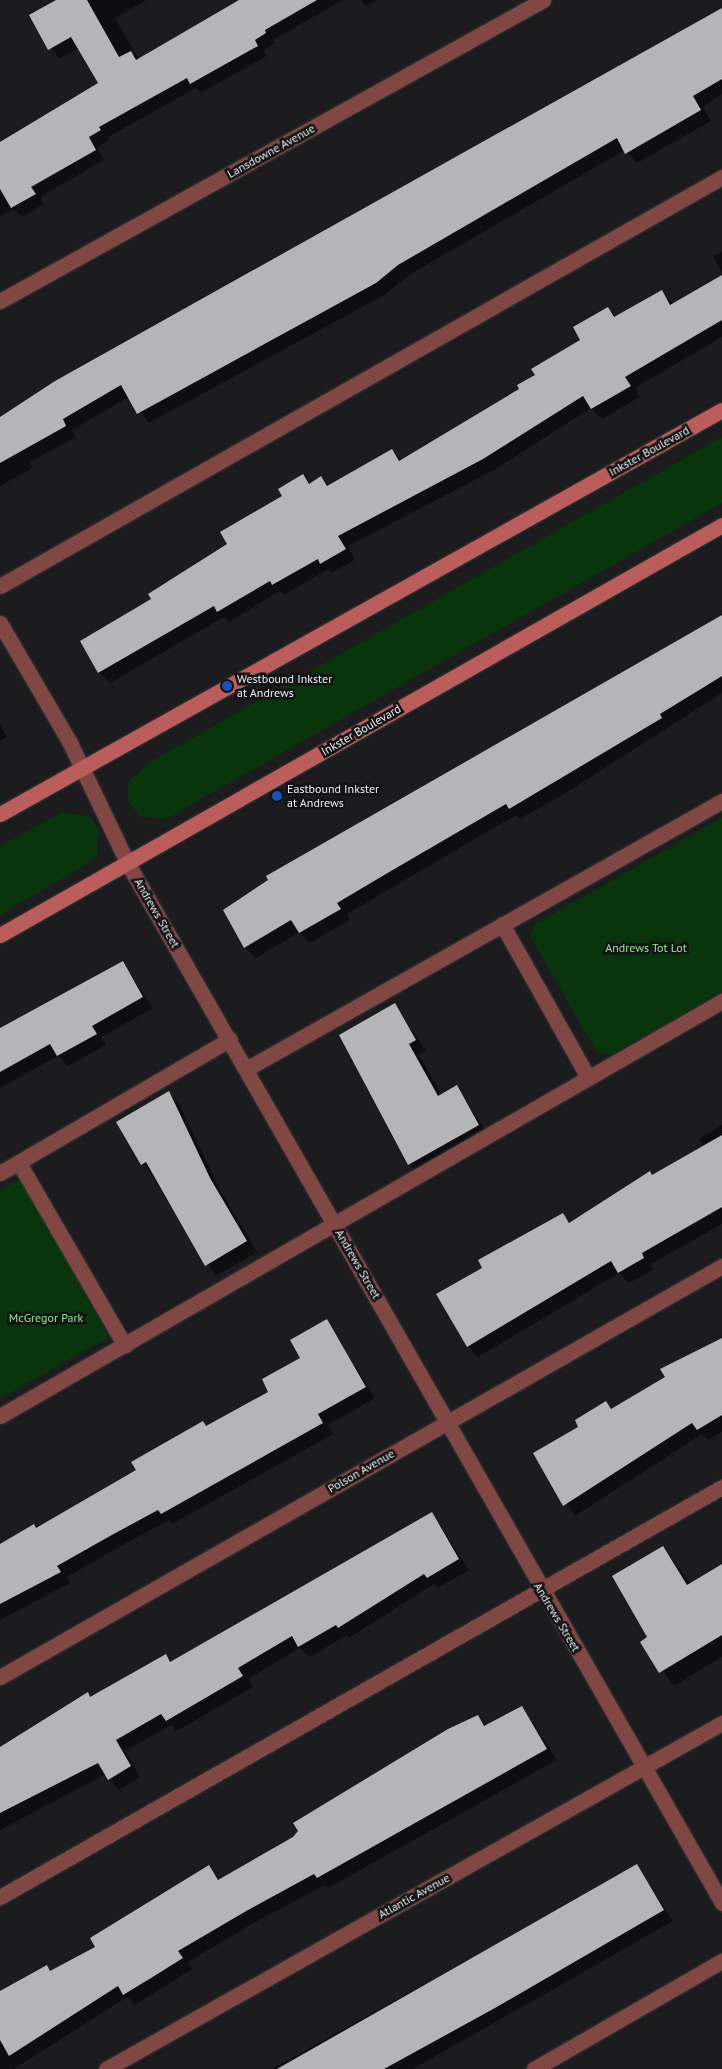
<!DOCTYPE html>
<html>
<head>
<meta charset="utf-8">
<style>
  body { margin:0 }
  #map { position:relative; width:722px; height:2069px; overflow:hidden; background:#1c1c1e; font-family:"PT Sans",sans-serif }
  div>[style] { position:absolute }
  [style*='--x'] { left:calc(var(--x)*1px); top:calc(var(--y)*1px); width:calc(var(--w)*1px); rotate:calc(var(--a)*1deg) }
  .green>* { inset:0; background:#08350c }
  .shadow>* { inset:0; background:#0007 }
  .building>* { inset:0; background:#b5b4b7 }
  .roads { filter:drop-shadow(0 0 1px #393a3b) drop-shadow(0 0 1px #393a3b) }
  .lane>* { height:15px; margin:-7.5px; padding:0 7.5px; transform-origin:7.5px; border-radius:7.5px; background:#814745 }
  .street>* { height:15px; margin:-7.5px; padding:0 7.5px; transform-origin:7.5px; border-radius:7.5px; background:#814745 }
  .secondary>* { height:15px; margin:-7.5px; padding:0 7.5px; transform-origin:7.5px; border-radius:7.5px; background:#bb5d5c }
  .dots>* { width:14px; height:14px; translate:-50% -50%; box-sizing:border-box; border:2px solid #131315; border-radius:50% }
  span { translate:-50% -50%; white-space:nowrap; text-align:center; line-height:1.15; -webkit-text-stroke:5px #131315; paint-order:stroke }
  .street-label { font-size:12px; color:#eeeff0 }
  .poi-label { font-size:12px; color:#eeeff0 }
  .left { translate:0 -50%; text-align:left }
  .park-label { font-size:12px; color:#93ec93 }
</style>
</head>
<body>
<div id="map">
  <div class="green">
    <div style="clip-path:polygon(722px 437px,722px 503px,166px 819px,141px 817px,128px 802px,128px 782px,149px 763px)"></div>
    <div style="clip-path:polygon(63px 812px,92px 817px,99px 831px,97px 858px,0 915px,0 846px)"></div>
    <div style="clip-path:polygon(722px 818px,722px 992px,611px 1055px,597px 1052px,530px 936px,535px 924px)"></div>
    <div style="clip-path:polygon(21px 1179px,109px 1337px,0 1399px,0 1191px)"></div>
  </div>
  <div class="shadow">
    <div style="clip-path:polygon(57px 0,147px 0,115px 18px,139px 59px,242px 0,343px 0,273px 40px,275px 43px,264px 50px,267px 56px,201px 93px,196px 88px,108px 137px,109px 140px,97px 147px,104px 160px,40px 197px,44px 204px,22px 217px,14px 209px,0 217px,0 145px,99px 84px,79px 48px,59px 59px,30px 16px)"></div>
    <div style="clip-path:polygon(360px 0,378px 0,366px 6px)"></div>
    <div style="clip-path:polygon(722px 9px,722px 94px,703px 107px,711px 121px,637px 163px,625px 150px,409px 275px,386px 294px,149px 423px,129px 397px,72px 430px,76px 437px,30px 462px,33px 468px,0 486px,0 417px,96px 358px)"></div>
    <div style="clip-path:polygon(722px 252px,722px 272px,713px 256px)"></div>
    <div style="clip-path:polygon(722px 277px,722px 337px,635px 388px,640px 397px,602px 419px,591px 408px,494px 470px,348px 546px,355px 560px,332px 573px,328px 569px,284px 595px,280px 591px,229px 622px,224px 617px,110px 683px,99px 673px,82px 641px,153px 600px,228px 544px,303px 476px,311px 484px,321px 478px,330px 486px,392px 450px,402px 461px,520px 389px,582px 340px,608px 309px,616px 317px,662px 292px,673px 304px)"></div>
    <div style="clip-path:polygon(722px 618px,722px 693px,564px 794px,520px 819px,516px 815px,347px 914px,350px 920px,310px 943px,299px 932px,256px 958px,245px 947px)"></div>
    <div style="clip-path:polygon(0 725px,7px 737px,0 741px)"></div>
    <div style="clip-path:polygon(123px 963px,153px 1008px,102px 1037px,106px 1045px,68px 1066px,58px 1056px,0 1088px,0 1031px)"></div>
    <div style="clip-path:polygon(395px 1005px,426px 1051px,419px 1055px,442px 1096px,457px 1087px,489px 1136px,420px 1175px,409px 1164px)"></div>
    <div style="clip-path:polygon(169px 1093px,179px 1104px,220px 1190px,257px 1252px,216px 1276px,118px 1123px)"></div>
    <div style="clip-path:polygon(722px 1125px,722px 1224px,651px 1264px,654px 1269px,629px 1283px,619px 1273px,478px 1357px,468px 1346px,484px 1268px,563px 1215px,571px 1223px,650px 1173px,653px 1176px,704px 1147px,699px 1139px)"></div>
    <div style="clip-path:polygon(326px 1320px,375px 1398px,328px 1425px,333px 1434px,172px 1524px,169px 1520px,121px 1546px,67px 1577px,70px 1583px,0 1620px,0 1545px,37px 1529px,138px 1471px,203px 1422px,208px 1427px,270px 1392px,301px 1358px)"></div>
    <div style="clip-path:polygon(722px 1339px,722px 1432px,708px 1440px,702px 1434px,575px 1516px,534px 1454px,580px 1427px,606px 1403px,613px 1409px,667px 1377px,662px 1369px)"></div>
    <div style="clip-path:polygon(432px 1513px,469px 1570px,438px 1588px,434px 1584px,349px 1638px,347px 1635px,310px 1657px,300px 1648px,248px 1679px,253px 1687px,177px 1731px,171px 1725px,125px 1751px,140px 1777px,119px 1790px,106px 1774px,0 1830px,0 1748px,87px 1694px,91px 1698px,166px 1656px,172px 1662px)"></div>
    <div style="clip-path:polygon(663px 1547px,691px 1584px,722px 1566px,722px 1657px,674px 1686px,642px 1642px,649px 1638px)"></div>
    <div style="clip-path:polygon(522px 1707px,557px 1760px,328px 1888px,325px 1885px,259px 1920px,188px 1962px,192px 1969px,135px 2005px,127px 1997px,14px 2069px,0 2069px,0 1992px,46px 1967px,52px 1972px,97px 1947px,209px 1867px,221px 1880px,294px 1838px,477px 1717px,487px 1726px)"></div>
    <div style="clip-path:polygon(637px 1866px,673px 1921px,413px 2069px,272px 2069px)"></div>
  </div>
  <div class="building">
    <div style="clip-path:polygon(56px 0,87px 0,119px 57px,131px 51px,136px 60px,239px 0,317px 0,265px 30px,266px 33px,255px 40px,258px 46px,190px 84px,187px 78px,99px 127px,101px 130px,89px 137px,96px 150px,31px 187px,36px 194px,11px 208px,0 189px,0 142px,98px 83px,71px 37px,48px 50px,29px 15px)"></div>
    <div style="clip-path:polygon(722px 8px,722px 79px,693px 96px,701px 110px,625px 154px,617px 138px,398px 265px,376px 283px,137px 414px,121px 385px,63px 419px,66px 426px,0 463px,0 417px,55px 381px)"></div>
    <div style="clip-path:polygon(722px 275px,722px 320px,625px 377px,631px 386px,591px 409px,583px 396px,483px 459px,338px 536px,346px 549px,320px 564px,318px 559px,272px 585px,270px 581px,217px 612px,214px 606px,98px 673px,80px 641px,151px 599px,148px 594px,227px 544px,220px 532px,282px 496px,278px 489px,303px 474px,309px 484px,321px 476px,327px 486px,392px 449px,399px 461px,519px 389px,517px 385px,535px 375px,531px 369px,580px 340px,573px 327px,608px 307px,614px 317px,662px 290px,670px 305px)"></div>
    <div style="clip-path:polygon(722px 615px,722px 676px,660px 714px,662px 718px,509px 809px,506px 804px,391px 871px,337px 903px,341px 909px,299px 933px,291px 920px,244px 948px,223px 910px,268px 880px,266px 876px)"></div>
    <div style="clip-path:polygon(123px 961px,143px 997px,92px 1026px,97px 1034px,57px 1056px,50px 1044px,0 1072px,0 1028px)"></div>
    <div style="clip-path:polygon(395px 1003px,416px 1040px,409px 1044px,438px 1096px,457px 1085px,479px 1125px,408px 1165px,339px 1035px)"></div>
    <div style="clip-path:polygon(169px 1091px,210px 1178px,247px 1241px,205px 1266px,146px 1162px,141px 1165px,116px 1122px)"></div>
    <div style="clip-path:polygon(722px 1135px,722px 1207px,642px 1253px,644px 1258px,618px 1273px,611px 1261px,467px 1347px,436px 1294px,482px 1268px,478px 1260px,563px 1213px,569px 1223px,650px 1171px,652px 1175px)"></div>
    <div style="clip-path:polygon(327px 1319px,366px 1387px,318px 1414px,323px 1423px,161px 1514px,158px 1510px,110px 1536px,57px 1566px,61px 1572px,0 1604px,0 1544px,34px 1524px,36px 1528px,136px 1470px,131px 1462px,203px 1421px,206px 1426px,268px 1392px,262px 1379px,300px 1358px,290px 1340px)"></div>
    <div style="clip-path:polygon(722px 1338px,722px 1415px,697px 1430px,692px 1423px,563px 1506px,533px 1453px,578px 1427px,575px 1420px,606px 1401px,611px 1409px,665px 1377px,660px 1369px)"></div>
    <div style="clip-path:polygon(432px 1512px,459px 1559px,427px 1578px,424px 1574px,338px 1628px,336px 1625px,298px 1647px,292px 1636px,238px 1668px,243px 1676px,166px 1721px,161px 1714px,116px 1740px,131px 1766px,108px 1780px,98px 1763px,0 1813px,0 1747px,88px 1692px,90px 1697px,166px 1654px,170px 1662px)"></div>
    <div style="clip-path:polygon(663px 1546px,687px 1585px,722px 1564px,722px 1635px,659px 1673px,640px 1642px,647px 1637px,612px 1576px)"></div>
    <div style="clip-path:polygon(522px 1706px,547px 1749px,317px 1878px,314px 1874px,248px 1910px,178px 1951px,183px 1958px,151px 1978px,123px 1995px,118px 1986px,9px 2056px,0 2040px,0 1991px,47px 1965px,50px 1971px,95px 1947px,90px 1938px,209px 1865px,218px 1880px,293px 1837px,298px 1831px,293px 1823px,448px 1729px,478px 1715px,484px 1726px)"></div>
    <div style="clip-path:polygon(637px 1864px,664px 1910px,495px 2008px,384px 2069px,277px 2069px)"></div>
  </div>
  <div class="roads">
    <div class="lane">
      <div style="--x:0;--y:586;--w:830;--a:-29.53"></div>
      <div style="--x:502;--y:924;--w:176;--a:60.7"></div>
      <div style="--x:248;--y:1068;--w:544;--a:-29.39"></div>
      <div style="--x:19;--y:1163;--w:211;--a:59.9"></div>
      <div style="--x:0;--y:1173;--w:266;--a:-30.2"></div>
      <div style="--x:0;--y:1416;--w:833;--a:-29.89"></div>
      <div style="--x:0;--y:1897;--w:830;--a:-29.59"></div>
      <div style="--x:534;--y:2069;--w:217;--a:-29.9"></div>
    </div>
    <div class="street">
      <div style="--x:0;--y:301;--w:621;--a:-29"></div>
      <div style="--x:0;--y:623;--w:139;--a:59.7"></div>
      <div style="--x:70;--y:743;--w:134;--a:64.4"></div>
      <div style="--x:128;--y:864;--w:1197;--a:60.24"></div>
      <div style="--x:0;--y:1677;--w:831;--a:-29.65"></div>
      <div style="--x:106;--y:2069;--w:707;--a:-29.32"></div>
    </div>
    <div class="secondary">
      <div style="--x:0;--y:814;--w:827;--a:-29.23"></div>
      <div style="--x:0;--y:935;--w:830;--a:-29.59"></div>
    </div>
  </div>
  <div class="dots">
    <div style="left:227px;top:686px;background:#1a4fb4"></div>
    <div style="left:277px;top:796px;background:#1a4fb4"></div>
  </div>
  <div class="street-label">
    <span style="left:271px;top:151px;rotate:-29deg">Lansdowne Avenue</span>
    <span style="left:649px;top:451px;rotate:-29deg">Inkster Boulevard</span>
    <span style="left:361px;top:730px;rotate:-30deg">Inkster Boulevard</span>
    <span style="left:157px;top:913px;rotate:60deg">Andrews Street</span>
    <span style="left:358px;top:1264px;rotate:60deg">Andrews Street</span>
    <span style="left:361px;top:1471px;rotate:-30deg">Polson Avenue</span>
    <span style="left:557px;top:1617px;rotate:59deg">Andrews Street</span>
    <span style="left:414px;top:1896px;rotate:-29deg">Atlantic Avenue</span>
  </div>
  <div class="poi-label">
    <span class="left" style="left:237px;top:686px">Westbound Inkster<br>at Andrews</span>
    <span class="left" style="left:287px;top:796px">Eastbound Inkster<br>at Andrews</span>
  </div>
  <div class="park-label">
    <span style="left:646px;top:948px">Andrews Tot Lot</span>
    <span style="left:46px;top:1318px">McGregor Park</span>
  </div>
</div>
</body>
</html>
